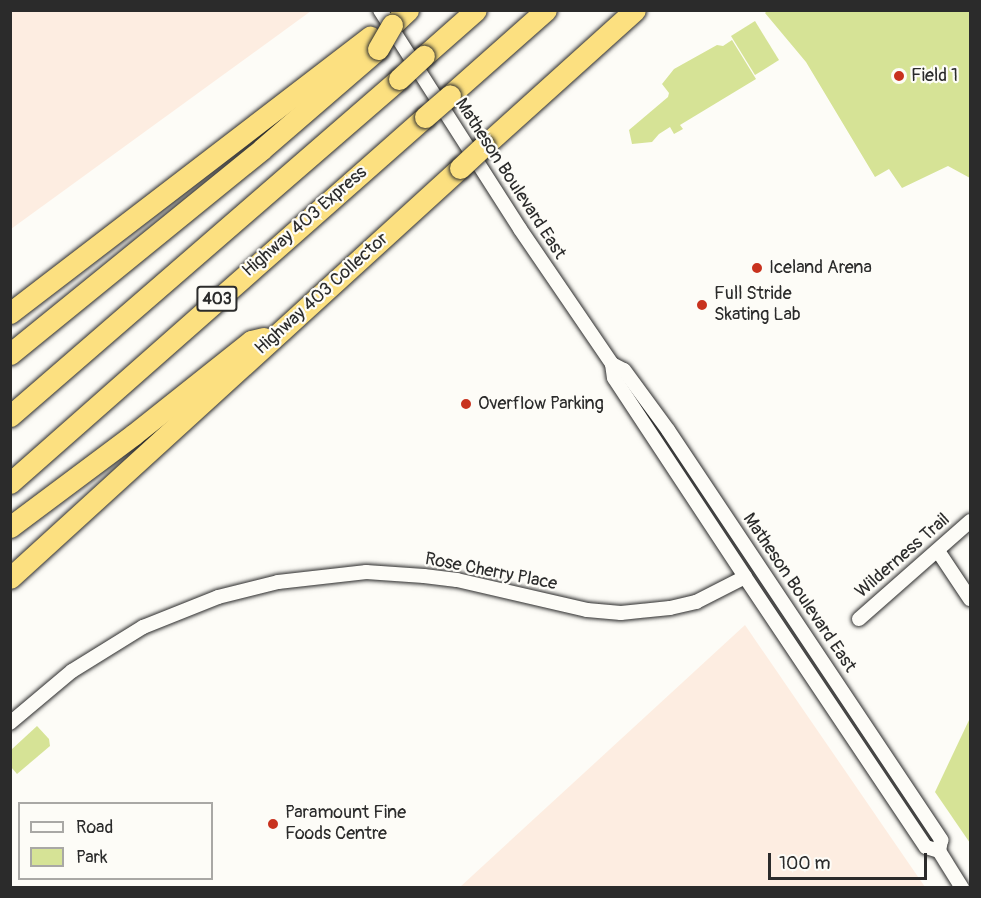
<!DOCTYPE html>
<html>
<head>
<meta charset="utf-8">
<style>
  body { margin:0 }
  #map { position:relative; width:981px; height:898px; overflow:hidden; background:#fdfcf7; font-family:Pangolin,sans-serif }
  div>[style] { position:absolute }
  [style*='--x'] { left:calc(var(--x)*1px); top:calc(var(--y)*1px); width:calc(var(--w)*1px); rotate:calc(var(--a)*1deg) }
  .built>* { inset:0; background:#fdede1 }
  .green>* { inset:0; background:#d6e396 }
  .roads { filter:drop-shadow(0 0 2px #2b2b2b) drop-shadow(0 0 2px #2b2b2b) }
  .minor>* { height:14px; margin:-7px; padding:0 7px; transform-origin:7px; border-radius:7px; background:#fdfcf7 }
  .highway>* { height:21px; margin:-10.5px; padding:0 10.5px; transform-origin:10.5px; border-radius:10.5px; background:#fce080 }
  .bridges { filter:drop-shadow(0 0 2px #2b2b2b) drop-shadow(0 0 2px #2b2b2b) }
  .highway-bridge>* { height:21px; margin:-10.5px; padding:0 10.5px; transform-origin:10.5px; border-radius:10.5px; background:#fce080 }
  .dots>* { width:16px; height:16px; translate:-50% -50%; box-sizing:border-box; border:3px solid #fdfcf7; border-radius:50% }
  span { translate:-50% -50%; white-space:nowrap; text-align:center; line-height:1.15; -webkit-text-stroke:4.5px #fdfcf7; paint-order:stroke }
  .shield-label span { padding:2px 4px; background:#fdfcf7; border:2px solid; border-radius:4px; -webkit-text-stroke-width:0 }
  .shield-label { font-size:16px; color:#2b2b2b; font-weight:700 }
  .poi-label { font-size:18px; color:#2b2b2b }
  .left { translate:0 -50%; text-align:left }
  .street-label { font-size:18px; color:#2b2b2b }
  .frame { position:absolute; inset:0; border:12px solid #2b2b2b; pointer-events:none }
  .legend { position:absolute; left:18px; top:802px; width:195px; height:78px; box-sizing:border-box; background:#fdfcf7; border:2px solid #a9a8a5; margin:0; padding:8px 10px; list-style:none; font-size:18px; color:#2b2b2b }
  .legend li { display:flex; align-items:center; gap:12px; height:30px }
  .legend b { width:30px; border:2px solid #a9a8a5 }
  .scale { position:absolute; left:768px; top:853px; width:159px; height:27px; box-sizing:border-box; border:3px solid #2b2b2b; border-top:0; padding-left:8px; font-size:18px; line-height:21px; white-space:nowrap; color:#2b2b2b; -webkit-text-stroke:4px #fdfcf7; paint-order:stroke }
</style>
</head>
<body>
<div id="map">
  <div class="built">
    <div style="clip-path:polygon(11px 10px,311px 10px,311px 11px,11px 229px)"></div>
    <div style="clip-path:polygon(745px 625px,925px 887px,460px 887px)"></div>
  </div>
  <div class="green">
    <div style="clip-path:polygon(767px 11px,970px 11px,970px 178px,948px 166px,902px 188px,889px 169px,875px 177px,806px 62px,765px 13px)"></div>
    <div style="clip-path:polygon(755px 21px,779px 60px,755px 75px,731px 36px)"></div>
    <div style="clip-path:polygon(732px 40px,756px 79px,680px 125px,683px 129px,674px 134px,670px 127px,659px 134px,652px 142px,632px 144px,629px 130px,668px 97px,669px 93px,662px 84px,674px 69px,717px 45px,723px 46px)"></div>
    <div style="clip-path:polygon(970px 718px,970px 843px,935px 792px)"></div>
    <div style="clip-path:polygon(37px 726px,49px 739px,50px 746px,17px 774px,11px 767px,11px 750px)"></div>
  </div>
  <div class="roads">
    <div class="minor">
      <div style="--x:380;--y:10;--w:260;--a:57.4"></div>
      <div style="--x:520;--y:229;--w:163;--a:55.7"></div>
      <div style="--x:612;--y:364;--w:14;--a:82"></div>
      <div style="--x:614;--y:378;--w:238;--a:56.6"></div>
      <div style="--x:745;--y:577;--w:325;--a:56.2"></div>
      <div style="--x:926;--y:847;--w:14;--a:17"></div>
      <div style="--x:939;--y:851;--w:44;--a:58.1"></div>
      <div style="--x:612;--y:364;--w:13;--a:27"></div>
      <div style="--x:624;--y:370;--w:74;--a:53.7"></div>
      <div style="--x:668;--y:430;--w:493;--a:56.3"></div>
      <div style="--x:941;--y:840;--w:11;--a:100"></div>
      <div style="--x:938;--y:551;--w:58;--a:56.3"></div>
      <div style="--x:859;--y:619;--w:148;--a:-41.4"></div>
      <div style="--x:10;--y:723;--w:81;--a:-40"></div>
      <div style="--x:72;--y:671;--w:84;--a:-31.8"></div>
      <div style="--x:143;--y:627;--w:81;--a:-21.8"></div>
      <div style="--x:218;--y:597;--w:62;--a:-14"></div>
      <div style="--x:278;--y:582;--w:89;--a:-6.5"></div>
      <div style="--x:366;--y:572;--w:58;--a:3.9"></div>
      <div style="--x:424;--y:576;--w:33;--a:7"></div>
      <div style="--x:457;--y:580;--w:133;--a:13"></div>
      <div style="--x:587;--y:610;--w:34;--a:5"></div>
      <div style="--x:621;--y:613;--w:49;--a:-5.8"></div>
      <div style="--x:670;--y:608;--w:27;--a:-13"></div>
      <div style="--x:696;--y:602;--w:55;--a:-27"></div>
    </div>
    <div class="highway">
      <div style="--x:392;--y:25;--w:22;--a:-43"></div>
      <div style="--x:424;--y:56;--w:69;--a:-41.5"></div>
      <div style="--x:450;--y:95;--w:128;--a:-41.5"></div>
      <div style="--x:484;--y:146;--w:203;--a:-42"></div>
      <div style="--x:10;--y:313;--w:454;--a:-37.5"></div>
      <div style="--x:10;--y:354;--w:325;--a:-39.1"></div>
      <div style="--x:262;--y:149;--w:153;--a:-40.8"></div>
      <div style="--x:10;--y:416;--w:515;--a:-40.9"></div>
      <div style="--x:10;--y:483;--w:553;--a:-41.41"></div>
      <div style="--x:10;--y:527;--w:154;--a:-36.8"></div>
      <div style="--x:133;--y:435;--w:151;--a:-38.5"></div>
      <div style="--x:251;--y:341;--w:13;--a:-13"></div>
      <div style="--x:10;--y:578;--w:609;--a:-42.34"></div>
    </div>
  </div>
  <div class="bridges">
    <div class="highway-bridge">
      <div style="--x:378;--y:49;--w:28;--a:-60"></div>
      <div style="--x:399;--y:79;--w:34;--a:-43"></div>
      <div style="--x:425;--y:117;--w:33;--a:-41"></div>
      <div style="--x:460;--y:168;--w:33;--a:-43"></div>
    </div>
  </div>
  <div class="dots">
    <div style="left:899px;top:76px;background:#c8321e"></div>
    <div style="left:757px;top:268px;background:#c8321e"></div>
    <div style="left:702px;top:305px;background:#c8321e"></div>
    <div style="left:466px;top:404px;background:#c8321e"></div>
    <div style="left:273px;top:824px;background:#c8321e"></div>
  </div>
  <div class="shield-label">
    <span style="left:217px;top:299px">403</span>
  </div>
  <div class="poi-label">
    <span class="left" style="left:911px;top:76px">Field 1</span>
    <span class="left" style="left:769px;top:268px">Iceland Arena</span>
    <span class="left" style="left:714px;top:305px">Full Stride<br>Skating Lab</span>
    <span class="left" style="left:478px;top:404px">Overflow Parking</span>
    <span class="left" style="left:285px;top:824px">Paramount Fine<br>Foods Centre</span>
  </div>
  <div class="street-label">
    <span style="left:510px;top:179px;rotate:57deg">Matheson Boulevard East</span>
    <span style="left:305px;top:222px;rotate:-41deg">Highway 403 Express</span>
    <span style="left:322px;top:294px;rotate:-42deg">Highway 403 Collector</span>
    <span style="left:903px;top:556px;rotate:-41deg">Wilderness Trail</span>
    <span style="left:491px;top:572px;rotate:11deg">Rose Cherry Place</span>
    <span style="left:799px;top:593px;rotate:56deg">Matheson Boulevard East</span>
  </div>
  <div class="frame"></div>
  <ul class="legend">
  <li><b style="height:8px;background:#fdfcf7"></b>Road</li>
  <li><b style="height:16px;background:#d6e396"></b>Park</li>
  </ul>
  <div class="scale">100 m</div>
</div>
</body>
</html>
